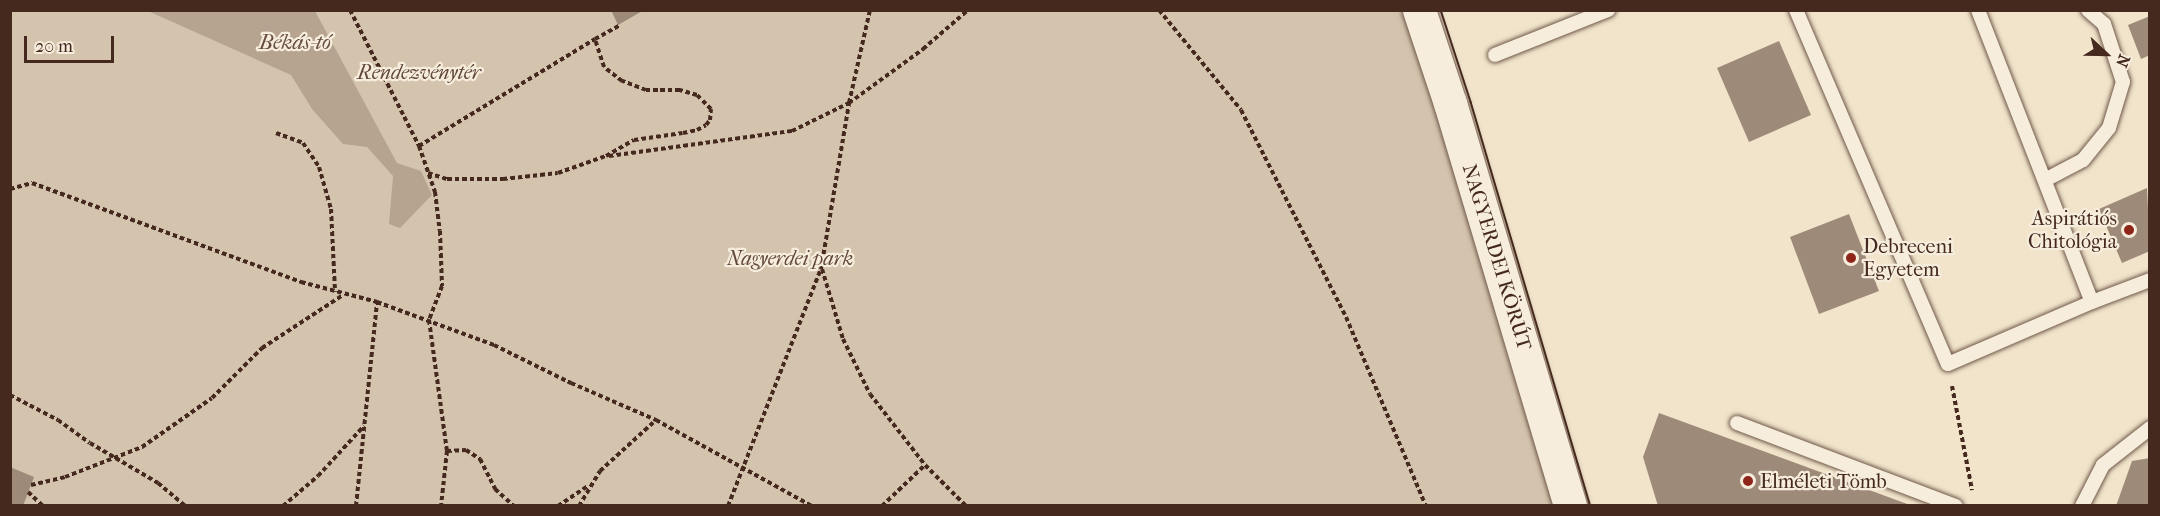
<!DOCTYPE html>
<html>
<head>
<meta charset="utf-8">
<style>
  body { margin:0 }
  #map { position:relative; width:2160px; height:516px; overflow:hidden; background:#f1e4cb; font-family:"IM FELL French Canon",serif }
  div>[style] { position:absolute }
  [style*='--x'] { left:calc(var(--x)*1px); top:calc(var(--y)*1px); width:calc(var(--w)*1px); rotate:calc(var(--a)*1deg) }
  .green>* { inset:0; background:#d4c4ae }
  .water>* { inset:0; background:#b7a490 }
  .building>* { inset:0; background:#9e8a78 }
  .path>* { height:4px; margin-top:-2px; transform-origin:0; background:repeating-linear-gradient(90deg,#45291e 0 4.5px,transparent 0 7.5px) }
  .roads { filter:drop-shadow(0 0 2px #705849) drop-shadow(0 0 2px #705849) }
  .lane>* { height:14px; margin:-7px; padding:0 7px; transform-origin:7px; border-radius:7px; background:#f6eddd }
  .secondary>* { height:33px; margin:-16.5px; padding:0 16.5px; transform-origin:16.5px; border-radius:16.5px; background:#f6eddd }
  .tram>* { height:1.5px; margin:-0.75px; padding:0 0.75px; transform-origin:0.75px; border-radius:0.75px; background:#45291e }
  .dots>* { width:16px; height:16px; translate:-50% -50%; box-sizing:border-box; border:3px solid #f6eddd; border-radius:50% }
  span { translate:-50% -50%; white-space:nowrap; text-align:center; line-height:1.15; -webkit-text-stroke:4.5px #f6eddd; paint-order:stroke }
  .park-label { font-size:20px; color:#62483b; font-style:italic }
  .poi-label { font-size:20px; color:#45291e }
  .right { translate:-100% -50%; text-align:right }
  .left { translate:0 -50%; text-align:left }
  .street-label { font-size:20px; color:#45291e }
  .water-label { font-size:21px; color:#674e40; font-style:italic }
  .frame { position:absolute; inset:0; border:12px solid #45291e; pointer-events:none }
  .north { position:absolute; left:2076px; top:24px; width:60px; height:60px; -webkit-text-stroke:4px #f6eddd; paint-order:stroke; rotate:112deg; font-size:16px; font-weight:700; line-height:24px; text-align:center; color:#45291e }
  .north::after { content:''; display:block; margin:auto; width:21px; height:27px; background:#45291e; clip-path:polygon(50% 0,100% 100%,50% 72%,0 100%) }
  .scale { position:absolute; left:24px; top:36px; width:90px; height:27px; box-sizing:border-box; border:3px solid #45291e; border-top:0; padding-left:8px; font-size:18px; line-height:21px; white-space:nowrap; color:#45291e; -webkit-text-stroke:4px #f6eddd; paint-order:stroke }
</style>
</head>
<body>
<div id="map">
  <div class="green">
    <div style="clip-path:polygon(10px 11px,1419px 11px,1570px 505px,11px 505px)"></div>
  </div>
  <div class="water">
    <div style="clip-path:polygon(148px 11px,315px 11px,397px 163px,421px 171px,432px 195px,400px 228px,389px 224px,393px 176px,367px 147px,343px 144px,312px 109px,291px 75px)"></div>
  </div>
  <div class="building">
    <div style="clip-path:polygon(611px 10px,644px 10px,618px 25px)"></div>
    <div style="clip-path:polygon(2150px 16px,2150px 55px,2141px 59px,2128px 25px)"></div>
    <div style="clip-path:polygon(1779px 41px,1811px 115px,1749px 142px,1717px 68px)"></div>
    <div style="clip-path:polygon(2147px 188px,2150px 251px,2122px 263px,2099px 209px)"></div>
    <div style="clip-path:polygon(1849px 214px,1879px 291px,1819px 314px,1790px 237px)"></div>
    <div style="clip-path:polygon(1659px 413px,1910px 505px,1910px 506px,1658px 506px,1643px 457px)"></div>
    <div style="clip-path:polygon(2150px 458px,2150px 506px,2116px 506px,2132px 461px)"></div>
    <div style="clip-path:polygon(10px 467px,34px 477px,23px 506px,10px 506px)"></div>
  </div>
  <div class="path">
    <div style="--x:350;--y:10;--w:153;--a:63.1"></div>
    <div style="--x:419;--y:146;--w:49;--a:70.8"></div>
    <div style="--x:435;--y:192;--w:39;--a:83"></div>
    <div style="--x:440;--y:231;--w:55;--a:87.9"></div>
    <div style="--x:442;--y:286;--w:36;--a:111"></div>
    <div style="--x:429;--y:320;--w:132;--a:82.2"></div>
    <div style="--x:447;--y:451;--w:55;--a:96.2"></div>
    <div style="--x:1159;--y:10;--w:129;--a:50.6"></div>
    <div style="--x:1241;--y:110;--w:232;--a:63.1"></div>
    <div style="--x:1346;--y:317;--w:205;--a:67.1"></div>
    <div style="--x:276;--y:133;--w:29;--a:20"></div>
    <div style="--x:303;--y:143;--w:29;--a:56"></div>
    <div style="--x:319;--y:167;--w:44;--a:74.1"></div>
    <div style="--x:331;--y:209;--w:83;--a:87.2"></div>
    <div style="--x:419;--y:146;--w:206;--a:-31.3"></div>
    <div style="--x:609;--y:156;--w:185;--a:-7.8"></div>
    <div style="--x:792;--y:131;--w:64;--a:-26.2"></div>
    <div style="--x:849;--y:103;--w:92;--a:-36.1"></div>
    <div style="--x:923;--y:49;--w:60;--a:-40.9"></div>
    <div style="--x:428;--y:173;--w:20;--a:18"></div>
    <div style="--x:447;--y:179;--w:56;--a:0"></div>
    <div style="--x:503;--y:179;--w:55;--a:-6.2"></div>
    <div style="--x:558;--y:173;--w:51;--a:-19.5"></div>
    <div style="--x:606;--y:156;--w:32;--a:-30"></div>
    <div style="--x:634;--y:140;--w:49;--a:-8.1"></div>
    <div style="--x:683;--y:133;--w:14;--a:-12"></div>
    <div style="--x:697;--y:130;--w:10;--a:-29"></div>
    <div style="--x:706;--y:125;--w:6;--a:-51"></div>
    <div style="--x:710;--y:120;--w:11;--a:-85"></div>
    <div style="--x:711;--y:109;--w:20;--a:-135"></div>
    <div style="--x:697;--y:95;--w:18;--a:-164"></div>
    <div style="--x:680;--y:90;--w:34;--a:180"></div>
    <div style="--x:646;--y:90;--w:26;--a:-159"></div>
    <div style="--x:622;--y:81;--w:23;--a:-142"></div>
    <div style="--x:604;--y:67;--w:29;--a:-108"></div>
    <div style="--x:595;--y:39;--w:29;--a:-29"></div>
    <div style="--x:10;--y:189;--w:23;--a:-15"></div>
    <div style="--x:32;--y:183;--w:287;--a:20.2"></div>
    <div style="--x:301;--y:282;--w:79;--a:14.7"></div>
    <div style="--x:377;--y:302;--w:125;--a:20.2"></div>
    <div style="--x:494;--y:345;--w:86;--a:26.3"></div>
    <div style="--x:571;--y:383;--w:93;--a:23.5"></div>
    <div style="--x:656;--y:420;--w:178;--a:28.9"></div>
    <div style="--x:822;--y:269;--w:73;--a:73.3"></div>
    <div style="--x:843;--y:339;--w:61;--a:63.9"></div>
    <div style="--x:870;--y:394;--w:90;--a:52.2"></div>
    <div style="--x:925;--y:465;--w:58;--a:45"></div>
    <div style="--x:1952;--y:386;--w:106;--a:79.1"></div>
    <div style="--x:10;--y:395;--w:54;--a:27.5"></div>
    <div style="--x:58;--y:420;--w:39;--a:36"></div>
    <div style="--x:90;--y:443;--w:79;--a:30.5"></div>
    <div style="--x:158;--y:483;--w:35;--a:40"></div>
    <div style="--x:447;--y:451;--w:19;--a:-3"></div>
    <div style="--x:466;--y:450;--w:17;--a:33"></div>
    <div style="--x:480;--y:459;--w:34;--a:63"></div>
    <div style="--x:495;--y:489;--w:25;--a:42"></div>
    <div style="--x:31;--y:485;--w:35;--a:-13"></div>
    <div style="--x:65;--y:477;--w:83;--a:-21.3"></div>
    <div style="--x:142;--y:447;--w:85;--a:-35"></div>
    <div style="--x:212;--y:398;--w:71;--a:-45"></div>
    <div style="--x:262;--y:348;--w:97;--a:-33.2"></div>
    <div style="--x:28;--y:492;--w:21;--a:43"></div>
    <div style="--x:283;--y:506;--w:46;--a:-40.6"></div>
    <div style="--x:318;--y:476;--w:68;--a:-47.4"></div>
    <div style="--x:356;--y:506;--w:205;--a:-84.1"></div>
    <div style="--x:558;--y:506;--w:37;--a:-34"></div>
    <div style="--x:579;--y:506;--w:41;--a:-59"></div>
    <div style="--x:600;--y:471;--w:76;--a:-42.3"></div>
    <div style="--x:728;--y:506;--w:255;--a:-68.6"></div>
    <div style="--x:821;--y:269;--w:168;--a:-80.4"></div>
    <div style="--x:849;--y:103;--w:95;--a:-77.3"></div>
    <div style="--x:882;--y:506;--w:59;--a:-43.6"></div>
  </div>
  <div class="roads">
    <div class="lane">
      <div style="--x:1796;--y:10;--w:385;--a:66.8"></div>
      <div style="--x:1948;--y:364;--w:157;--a:-23.3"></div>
      <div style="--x:2092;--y:302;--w:62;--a:-20.8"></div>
      <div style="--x:1978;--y:10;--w:313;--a:68.7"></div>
      <div style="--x:1495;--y:55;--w:122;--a:-21.7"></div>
      <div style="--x:2045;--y:180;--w:43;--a:-27.8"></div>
      <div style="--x:2083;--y:160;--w:41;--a:-50.9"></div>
      <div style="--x:2109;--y:128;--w:48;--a:-73.1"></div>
      <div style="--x:2123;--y:82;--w:61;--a:-108.1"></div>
      <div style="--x:2104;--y:24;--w:21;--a:-139"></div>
      <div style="--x:1737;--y:423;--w:234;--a:20.8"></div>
      <div style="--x:2082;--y:506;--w:46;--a:-62.9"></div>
      <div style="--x:2103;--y:465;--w:60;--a:-38.2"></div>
    </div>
    <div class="secondary">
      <div style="--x:1419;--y:10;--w:98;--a:71.6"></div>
      <div style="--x:1450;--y:103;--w:420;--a:73.4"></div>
    </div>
  </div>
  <div class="tram">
    <div style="--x:1441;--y:10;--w:97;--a:71.9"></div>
    <div style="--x:1471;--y:102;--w:421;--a:73.5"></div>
  </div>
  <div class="dots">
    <div style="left:2129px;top:230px;background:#8f2418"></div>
    <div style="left:1851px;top:258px;background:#8f2418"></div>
    <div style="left:1748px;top:481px;background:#8f2418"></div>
  </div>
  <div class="park-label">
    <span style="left:419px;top:72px">Rendezvénytér</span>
    <span style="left:790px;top:258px">Nagyerdei park</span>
  </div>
  <div class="poi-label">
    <span class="right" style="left:2117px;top:230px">Aspirátiós<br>Chitológia</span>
    <span class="left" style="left:1863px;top:258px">Debreceni<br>Egyetem</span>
    <span class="left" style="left:1760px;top:481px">Elméleti Tömb</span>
  </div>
  <div class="street-label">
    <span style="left:1497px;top:257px;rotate:73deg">NAGYERDEI KÖRÚT</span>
  </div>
  <div class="water-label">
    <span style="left:295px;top:42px">Békás-tó</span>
  </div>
  <div class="frame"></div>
  <div class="north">N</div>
  <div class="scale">20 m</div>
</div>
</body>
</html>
